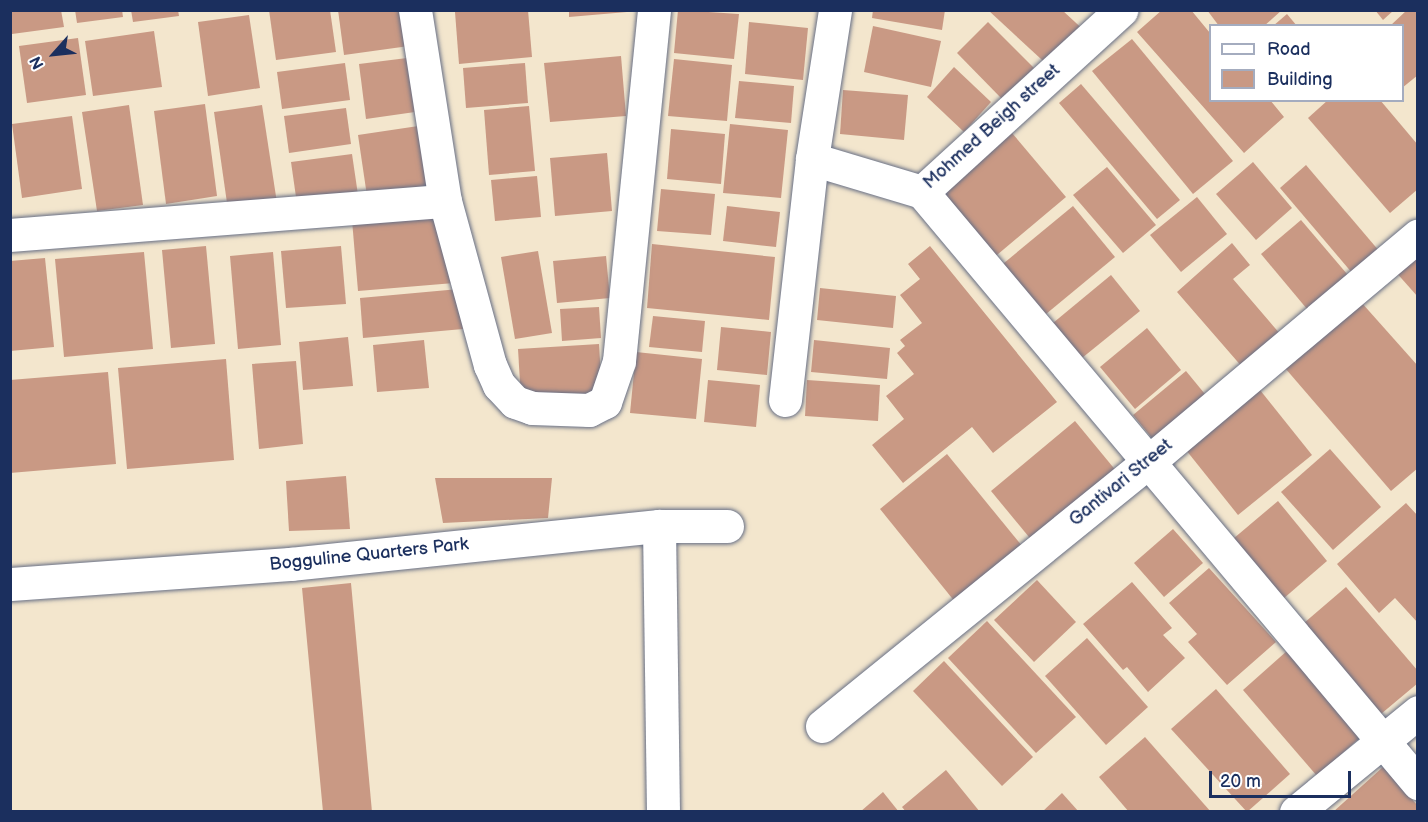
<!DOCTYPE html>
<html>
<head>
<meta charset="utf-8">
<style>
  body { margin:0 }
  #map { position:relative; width:1428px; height:822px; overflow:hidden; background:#f3e6cd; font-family:"Balsamiq Sans",sans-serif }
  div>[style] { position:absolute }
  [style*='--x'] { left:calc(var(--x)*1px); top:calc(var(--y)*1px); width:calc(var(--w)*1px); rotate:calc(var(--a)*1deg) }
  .building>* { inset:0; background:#c99984 }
  .roads { filter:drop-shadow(0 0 2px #676f85) drop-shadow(0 0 2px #676f85) }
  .street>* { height:33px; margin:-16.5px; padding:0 16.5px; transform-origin:16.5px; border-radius:16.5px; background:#fff }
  span { translate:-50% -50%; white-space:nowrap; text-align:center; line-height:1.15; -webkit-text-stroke:4.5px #fff; paint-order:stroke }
  .street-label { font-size:18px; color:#1b2f5e }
  .frame { position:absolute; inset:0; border:12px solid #1b2f5e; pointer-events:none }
  .legend { position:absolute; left:1209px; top:24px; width:195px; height:78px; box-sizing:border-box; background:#fff; border:2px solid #a4acbf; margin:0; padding:8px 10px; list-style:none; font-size:18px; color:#1b2f5e }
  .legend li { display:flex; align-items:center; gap:12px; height:30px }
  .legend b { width:30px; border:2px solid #a4acbf }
  .north { position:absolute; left:24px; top:24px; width:60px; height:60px; -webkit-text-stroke:4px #fff; paint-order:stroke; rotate:243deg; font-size:16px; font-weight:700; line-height:24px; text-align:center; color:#1b2f5e }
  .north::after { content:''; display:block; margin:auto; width:21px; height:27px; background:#1b2f5e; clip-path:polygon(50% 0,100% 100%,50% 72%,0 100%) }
  .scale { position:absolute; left:1209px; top:771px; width:142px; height:27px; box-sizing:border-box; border:3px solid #1b2f5e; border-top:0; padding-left:8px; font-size:18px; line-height:21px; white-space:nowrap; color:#1b2f5e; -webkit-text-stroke:4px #fff; paint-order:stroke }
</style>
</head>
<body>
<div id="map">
  <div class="building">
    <div style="clip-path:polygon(10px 10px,61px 10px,64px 27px,12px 34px)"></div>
    <div style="clip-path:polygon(75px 10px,122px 10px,123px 17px,77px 23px)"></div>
    <div style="clip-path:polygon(131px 10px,178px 10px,179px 16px,133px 22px)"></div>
    <div style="clip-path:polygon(269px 10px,330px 10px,336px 52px,276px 60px)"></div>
    <div style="clip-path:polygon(338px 10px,404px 10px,409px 46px,344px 55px)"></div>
    <div style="clip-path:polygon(476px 10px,528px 10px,532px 57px,459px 64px,455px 12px)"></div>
    <div style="clip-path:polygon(569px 10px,626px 10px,627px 12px,569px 17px)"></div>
    <div style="clip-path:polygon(678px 10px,739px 14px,734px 59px,674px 53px)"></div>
    <div style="clip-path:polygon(873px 10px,945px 10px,942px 30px,872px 18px)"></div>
    <div style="clip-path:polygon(988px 10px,1062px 10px,1088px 34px,1054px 71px)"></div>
    <div style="clip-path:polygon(1162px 10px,1191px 10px,1210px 33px,1210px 100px,1270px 100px,1284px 117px,1244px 153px,1137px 32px)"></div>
    <div style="clip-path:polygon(1207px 10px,1282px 10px,1264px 26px,1219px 26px)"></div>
    <div style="clip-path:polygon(1375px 10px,1394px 10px,1383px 20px)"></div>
    <div style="clip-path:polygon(1407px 10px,1418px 10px,1418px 75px,1402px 88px,1402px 26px,1390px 26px)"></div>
    <div style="clip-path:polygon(1287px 14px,1297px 26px,1273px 26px)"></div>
    <div style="clip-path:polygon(249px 15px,260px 88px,208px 96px,198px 22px)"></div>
    <div style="clip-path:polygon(749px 22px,808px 28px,803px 80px,745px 74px)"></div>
    <div style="clip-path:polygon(988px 22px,1034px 68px,1002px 99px,957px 53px)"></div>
    <div style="clip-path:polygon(873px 26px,941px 41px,931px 87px,864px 72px)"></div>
    <div style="clip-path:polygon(154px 31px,162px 87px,93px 96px,85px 41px)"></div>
    <div style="clip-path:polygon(78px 38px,86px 95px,27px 103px,19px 46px)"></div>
    <div style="clip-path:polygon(1132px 39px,1233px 161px,1193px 194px,1092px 71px)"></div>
    <div style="clip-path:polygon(621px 56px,626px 116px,550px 122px,544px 63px)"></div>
    <div style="clip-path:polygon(415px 57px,422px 111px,366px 119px,359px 64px)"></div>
    <div style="clip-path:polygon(674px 59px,732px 65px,727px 121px,668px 116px)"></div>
    <div style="clip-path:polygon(345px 63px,350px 100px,282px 109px,277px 72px)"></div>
    <div style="clip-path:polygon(525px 63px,528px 103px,466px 108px,463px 68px)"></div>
    <div style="clip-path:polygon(954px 67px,991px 102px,964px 132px,927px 97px)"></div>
    <div style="clip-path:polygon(739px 81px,794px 86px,791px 123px,735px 118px)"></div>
    <div style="clip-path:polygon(1081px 84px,1180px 200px,1157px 219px,1059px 103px)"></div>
    <div style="clip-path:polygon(843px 90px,908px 95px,904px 140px,840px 134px)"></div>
    <div style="clip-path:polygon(1328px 100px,1380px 100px,1418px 145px,1418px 189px,1390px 213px,1308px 118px)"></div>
    <div style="clip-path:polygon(205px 104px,217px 196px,166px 204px,154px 111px)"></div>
    <div style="clip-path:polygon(129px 105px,143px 205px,97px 211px,82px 112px)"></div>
    <div style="clip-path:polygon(262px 105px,277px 203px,228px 210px,214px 112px)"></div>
    <div style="clip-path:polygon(529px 106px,535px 171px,489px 175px,484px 110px)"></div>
    <div style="clip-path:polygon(346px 108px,351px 144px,289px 153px,284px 116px)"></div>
    <div style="clip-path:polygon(72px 116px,82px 189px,22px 198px,12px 124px)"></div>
    <div style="clip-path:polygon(730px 124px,788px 130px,781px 198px,723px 193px)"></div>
    <div style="clip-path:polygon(425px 125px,433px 187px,367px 196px,358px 135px)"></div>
    <div style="clip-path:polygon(671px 129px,725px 134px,721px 184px,667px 179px)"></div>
    <div style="clip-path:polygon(1012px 133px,1066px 197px,991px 260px,938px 197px)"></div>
    <div style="clip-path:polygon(607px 153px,612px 211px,555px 216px,550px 158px)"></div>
    <div style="clip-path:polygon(352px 154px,358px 195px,297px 204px,291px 162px)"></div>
    <div style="clip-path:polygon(1253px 162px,1292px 208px,1256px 240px,1216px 194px)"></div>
    <div style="clip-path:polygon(1306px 165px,1380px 252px,1353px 274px,1280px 188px)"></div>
    <div style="clip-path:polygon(1107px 167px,1156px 225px,1123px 253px,1073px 195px)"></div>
    <div style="clip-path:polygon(537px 176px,541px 217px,495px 221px,491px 180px)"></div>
    <div style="clip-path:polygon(661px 189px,715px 194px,711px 235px,657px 231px)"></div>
    <div style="clip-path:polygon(1197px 197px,1227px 234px,1181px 272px,1150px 235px)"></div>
    <div style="clip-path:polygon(727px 206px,780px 212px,776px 247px,723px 241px)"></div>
    <div style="clip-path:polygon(1073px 206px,1115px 257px,1040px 319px,998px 268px)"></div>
    <div style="clip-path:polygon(447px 212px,454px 283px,358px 291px,352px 220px)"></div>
    <div style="clip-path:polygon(1301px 220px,1353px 281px,1312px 315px,1261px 254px)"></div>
    <div style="clip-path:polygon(1232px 243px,1250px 265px,1233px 279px,1281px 335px,1243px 368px,1177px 292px)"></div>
    <div style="clip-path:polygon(652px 244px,775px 257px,769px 320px,647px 308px)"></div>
    <div style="clip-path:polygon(206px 246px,215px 344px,171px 348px,162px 250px)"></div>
    <div style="clip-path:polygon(341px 246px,346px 304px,286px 308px,281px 251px)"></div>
    <div style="clip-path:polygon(930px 246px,1057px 402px,993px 453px,972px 427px,903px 483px,872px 445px,904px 419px,886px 396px,914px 374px,897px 353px,905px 346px,900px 340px,922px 323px,900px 295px,920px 279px,908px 264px)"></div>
    <div style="clip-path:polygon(1418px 250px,1418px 297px,1394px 270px)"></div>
    <div style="clip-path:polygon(538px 251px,552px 333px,515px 339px,501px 257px)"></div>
    <div style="clip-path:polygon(144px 252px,153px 349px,64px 357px,55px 259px)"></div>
    <div style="clip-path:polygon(273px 252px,281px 345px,238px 349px,230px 256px)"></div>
    <div style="clip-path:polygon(606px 256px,610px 298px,557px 303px,553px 261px)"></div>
    <div style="clip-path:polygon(45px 258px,54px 347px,10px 351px,10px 261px)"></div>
    <div style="clip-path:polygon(1111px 275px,1140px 311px,1082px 358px,1053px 323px)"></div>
    <div style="clip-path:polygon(820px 288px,896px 296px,893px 328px,817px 320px)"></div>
    <div style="clip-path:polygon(459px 289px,463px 329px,363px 338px,360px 298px)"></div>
    <div style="clip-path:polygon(1361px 302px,1418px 366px,1418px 468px,1391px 491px,1285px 368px)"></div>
    <div style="clip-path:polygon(599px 307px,601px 338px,562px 341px,560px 309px)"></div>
    <div style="clip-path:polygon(653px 316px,705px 321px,702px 352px,649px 347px)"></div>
    <div style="clip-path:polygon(721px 327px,771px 332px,767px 375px,717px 370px)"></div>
    <div style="clip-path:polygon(1147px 328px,1181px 370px,1135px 409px,1100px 367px)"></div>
    <div style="clip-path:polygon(348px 337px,353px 386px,303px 390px,299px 342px)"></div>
    <div style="clip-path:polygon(424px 340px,429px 388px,377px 392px,373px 345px)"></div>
    <div style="clip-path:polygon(814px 340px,890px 348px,887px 379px,811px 372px)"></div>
    <div style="clip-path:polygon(599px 344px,602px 395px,521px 399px,518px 349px)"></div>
    <div style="clip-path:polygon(636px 352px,702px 359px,696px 419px,630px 413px)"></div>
    <div style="clip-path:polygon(226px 359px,234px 460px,127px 469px,118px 368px)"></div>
    <div style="clip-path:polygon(296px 361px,303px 444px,259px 449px,252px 364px)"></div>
    <div style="clip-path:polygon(1186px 371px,1209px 399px,1156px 443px,1133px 415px)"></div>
    <div style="clip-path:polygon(108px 372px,116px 464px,10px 473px,10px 380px)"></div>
    <div style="clip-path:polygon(708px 380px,760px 385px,756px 427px,704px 422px)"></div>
    <div style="clip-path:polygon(807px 380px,880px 385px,878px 421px,805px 416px)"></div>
    <div style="clip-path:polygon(1260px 390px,1312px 455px,1238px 515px,1186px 450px)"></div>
    <div style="clip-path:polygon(1075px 421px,1122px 478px,1038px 548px,991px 491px)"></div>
    <div style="clip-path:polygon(1330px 449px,1381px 507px,1333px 550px,1281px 492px)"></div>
    <div style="clip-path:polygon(947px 454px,1031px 557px,964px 613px,880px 509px)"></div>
    <div style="clip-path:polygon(346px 476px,350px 529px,289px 531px,286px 481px)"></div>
    <div style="clip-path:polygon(435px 478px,552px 478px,548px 518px,443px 523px)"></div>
    <div style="clip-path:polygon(1278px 501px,1327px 561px,1276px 605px,1227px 544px)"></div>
    <div style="clip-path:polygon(1406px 503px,1418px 516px,1418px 623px,1395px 598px,1379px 613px,1337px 564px)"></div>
    <div style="clip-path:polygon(1173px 529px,1203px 563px,1164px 597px,1134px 563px)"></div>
    <div style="clip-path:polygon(1209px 568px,1276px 642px,1227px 685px,1188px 642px,1197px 634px,1169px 603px)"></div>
    <div style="clip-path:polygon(1037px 580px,1076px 622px,1034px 662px,994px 620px)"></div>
    <div style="clip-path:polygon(1132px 582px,1172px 628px,1163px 635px,1185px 658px,1148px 692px,1127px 667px,1123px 670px,1083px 624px)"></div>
    <div style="clip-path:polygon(351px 583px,372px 812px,323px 812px,302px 588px)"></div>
    <div style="clip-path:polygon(1346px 587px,1418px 671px,1418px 683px,1381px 714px,1304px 623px)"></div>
    <div style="clip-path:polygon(987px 621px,1076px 717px,1036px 753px,948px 658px)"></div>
    <div style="clip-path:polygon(1087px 638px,1148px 707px,1106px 745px,1045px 676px)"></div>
    <div style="clip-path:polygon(1288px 650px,1363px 735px,1317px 776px,1243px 690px)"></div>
    <div style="clip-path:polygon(944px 661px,1033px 757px,1002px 786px,913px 691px)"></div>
    <div style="clip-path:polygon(1216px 689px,1290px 774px,1247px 812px,1171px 729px)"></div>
    <div style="clip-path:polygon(1145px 737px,1211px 812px,1129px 812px,1099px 777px)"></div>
    <div style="clip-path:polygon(1383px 767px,1418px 806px,1418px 812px,1333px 812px)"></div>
    <div style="clip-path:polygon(946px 770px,980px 812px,906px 812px,902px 807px)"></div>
    <div style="clip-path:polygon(883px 792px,899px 812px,860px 812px)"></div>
    <div style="clip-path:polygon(1062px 793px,1079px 812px,1042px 812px)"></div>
  </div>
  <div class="roads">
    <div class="street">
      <div style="--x:415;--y:10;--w:193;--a:81.1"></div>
      <div style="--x:445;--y:201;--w:170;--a:74.7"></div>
      <div style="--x:490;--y:365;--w:22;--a:66"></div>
      <div style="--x:499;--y:385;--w:23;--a:47"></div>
      <div style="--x:515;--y:402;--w:18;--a:19"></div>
      <div style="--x:532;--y:408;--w:57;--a:2"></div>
      <div style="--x:589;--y:410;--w:18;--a:-27"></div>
      <div style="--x:605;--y:402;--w:43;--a:-71.1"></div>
      <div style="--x:619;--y:361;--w:353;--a:-84.3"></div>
      <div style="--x:812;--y:159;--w:115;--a:16.7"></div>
      <div style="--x:922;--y:192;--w:270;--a:-42.4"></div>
      <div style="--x:922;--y:192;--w:772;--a:49.99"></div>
      <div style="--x:10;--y:235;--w:436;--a:-4.5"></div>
      <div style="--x:785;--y:400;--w:243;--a:-83.6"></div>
      <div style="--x:812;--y:159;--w:151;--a:-81.2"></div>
      <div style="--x:659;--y:526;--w:286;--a:89.2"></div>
      <div style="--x:10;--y:584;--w:281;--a:-4.1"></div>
      <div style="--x:290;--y:564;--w:371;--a:-5.9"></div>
      <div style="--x:659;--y:526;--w:68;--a:0"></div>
      <div style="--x:822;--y:726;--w:418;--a:-39"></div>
      <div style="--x:1147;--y:463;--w:354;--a:-40"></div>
      <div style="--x:1296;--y:812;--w:158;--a:-39.3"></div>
    </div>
  </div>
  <div class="street-label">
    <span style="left:992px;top:127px;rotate:-42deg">Mohmed Beigh street</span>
    <span style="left:1121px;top:483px;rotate:-39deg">Gantivari Street</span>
    <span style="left:369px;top:555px;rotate:-6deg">Bogguline Quarters Park</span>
  </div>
  <div class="frame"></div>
  <ul class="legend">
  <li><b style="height:8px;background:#fff"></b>Road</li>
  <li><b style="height:16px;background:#c99984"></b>Building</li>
  </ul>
  <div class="north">N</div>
  <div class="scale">20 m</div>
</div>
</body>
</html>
